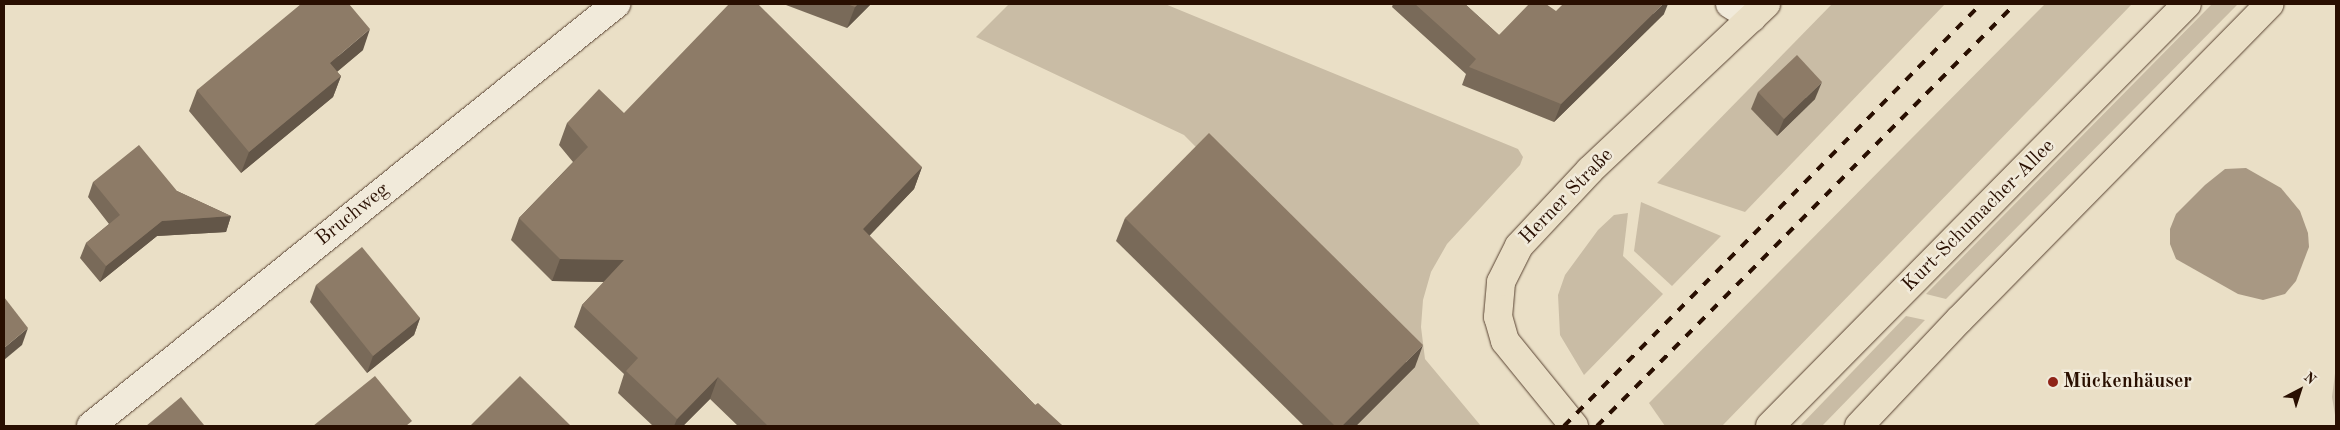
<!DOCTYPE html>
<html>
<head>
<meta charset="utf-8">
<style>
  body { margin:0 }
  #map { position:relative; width:2340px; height:430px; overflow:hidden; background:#eadfc6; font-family:"Old Standard TT",serif }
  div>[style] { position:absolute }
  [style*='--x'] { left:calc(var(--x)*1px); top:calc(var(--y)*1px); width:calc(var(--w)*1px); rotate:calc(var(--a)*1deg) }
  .green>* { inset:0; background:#c9bca5 }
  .water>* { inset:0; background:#a89883 }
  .roads { filter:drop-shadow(0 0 1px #594332) drop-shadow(0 0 1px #594332) }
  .minor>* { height:28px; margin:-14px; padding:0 14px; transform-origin:14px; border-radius:14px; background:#f1eada }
  .major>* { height:28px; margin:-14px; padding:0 14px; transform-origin:14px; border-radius:14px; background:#eadfc6 }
  .rail>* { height:4px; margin-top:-2px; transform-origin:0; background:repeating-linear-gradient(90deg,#290f01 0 9px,transparent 0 18px) }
  .wall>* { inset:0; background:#796a59 }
  .shaded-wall>* { inset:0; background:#635648 }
  .building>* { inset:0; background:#8d7b67 }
  .dots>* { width:14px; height:14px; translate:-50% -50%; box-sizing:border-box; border:2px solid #f1eada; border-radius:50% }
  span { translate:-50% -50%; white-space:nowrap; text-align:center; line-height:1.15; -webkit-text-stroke:5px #f1eada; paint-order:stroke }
  .street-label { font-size:20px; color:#290f01 }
  .poi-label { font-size:20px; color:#290f01; font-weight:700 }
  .left { translate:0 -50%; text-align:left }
  .frame { position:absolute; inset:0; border:5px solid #290f01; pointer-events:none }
  .north { position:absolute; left:2275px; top:365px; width:50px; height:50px; -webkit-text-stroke:4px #f1eada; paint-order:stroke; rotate:40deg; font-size:14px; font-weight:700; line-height:20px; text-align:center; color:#290f01 }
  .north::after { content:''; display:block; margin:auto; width:18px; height:22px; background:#290f01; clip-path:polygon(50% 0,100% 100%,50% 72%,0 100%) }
</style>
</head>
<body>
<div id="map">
  <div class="green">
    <div style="clip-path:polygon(1009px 4px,1165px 4px,1518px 149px,1523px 157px,1520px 165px,1447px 244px,1431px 272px,1423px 300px,1421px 327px,1425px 359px,1481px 426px,1356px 426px,1414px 367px,1184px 135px,976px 37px)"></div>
    <div style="clip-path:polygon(1832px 4px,1945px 4px,1745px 212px,1657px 183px)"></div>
    <div style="clip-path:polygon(2045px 4px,2132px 4px,1722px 426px,1665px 426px,1649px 403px)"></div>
    <div style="clip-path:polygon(2212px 4px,2238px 4px,1946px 299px,1926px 294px)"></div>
    <div style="clip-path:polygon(1641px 202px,1721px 236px,1672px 286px,1634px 251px)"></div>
    <div style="clip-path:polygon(1628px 213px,1623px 256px,1663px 294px,1584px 375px,1560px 335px,1558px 295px,1565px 275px,1598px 230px,1614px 215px)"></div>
    <div style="clip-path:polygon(1906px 316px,1925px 320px,1822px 426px,1800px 426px)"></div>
    <div style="clip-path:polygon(2336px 366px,2336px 421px,2332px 397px)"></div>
  </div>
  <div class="water">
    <div style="clip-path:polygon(2246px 168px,2281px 188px,2300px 211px,2308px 233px,2309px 247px,2296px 281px,2285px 294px,2263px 300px,2238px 294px,2176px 259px,2170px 244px,2170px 229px,2176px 214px,2205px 185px,2225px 169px)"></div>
  </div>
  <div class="roads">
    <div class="minor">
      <div style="--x:1730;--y:4;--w:26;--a:32"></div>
      <div style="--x:91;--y:426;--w:674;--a:-38.79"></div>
    </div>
    <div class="major">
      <div style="--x:1574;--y:426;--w:109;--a:-129.1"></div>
      <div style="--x:1505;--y:341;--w:25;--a:-106"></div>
      <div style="--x:1498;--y:317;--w:35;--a:-85"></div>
      <div style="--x:1501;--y:282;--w:40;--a:-63.4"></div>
      <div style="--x:1519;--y:246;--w:104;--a:-46.9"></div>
      <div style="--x:1590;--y:170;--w:242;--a:-43.3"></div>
      <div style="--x:1770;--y:426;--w:593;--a:-45.34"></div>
      <div style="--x:1859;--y:426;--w:146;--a:-46.7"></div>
      <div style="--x:1959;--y:320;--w:443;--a:-45.5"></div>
    </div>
  </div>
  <div class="rail">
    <div style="--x:1564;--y:426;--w:593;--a:-45.34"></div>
    <div style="--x:1597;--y:426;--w:594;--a:-45.27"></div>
  </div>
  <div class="wall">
    <div style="clip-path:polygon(786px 4px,871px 4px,847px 28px,786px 5px)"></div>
    <div style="clip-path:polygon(1393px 4px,1465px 4px,1499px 35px,1556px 11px,1664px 14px,1554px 122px,1462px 85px,1466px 74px,1392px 7px)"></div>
    <div style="clip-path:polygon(363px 50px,337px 72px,341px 76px,333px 97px,241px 173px,189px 111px,197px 90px)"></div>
    <div style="clip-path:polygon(1758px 92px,1815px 99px,1777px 136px,1751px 109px)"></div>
    <div style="clip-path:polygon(624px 113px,922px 167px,914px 189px,869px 235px,1035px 405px,1063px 426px,738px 426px,710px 399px,683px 426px,653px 426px,618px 393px,624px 374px,574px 327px,582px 305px,604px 282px,552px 281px,511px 240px,519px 218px,573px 162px,559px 145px,567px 123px)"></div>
    <div style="clip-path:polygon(93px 182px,177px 191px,231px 216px,226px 232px,157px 236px,100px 282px,80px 258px,86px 243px,109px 224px,88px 197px)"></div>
    <div style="clip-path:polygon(1125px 218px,1415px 367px,1356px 426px,1304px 426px,1116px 241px)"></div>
    <div style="clip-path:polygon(316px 285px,420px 318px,414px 335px,367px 373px,310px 302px)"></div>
  </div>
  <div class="shaded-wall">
    <div style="clip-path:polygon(858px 4px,871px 4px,847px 28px,855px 7px)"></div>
    <div style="clip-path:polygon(1663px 4px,1668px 4px,1664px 14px,1554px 122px,1561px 104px)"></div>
    <div style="clip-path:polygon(370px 29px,363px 50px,322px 84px,330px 63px)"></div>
    <div style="clip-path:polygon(341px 76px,333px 97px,241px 173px,249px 152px)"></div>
    <div style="clip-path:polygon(1822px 82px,1815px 99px,1777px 136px,1784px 119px)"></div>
    <div style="clip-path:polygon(922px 167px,914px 189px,855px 251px,863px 229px)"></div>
    <div style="clip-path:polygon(231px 216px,226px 232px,157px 236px,100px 282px,106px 266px,162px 221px)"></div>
    <div style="clip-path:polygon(560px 259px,624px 260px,616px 282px,552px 281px)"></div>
    <div style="clip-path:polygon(420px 318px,414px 335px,367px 373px,373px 356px)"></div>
    <div style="clip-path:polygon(28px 328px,22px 345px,4px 360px,4px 348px)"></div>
    <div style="clip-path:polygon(1423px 345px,1415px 367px,1356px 426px,1342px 426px)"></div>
    <div style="clip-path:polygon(718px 377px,710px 399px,683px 426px,674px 426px,677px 419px)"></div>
  </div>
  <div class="building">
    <div style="clip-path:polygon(301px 4px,349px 4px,370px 29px,330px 63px,341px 76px,249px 152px,197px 90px)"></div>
    <div style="clip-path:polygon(729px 4px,758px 4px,922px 167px,863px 229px,1035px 405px,1038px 403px,1063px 426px,768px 426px,718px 377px,677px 419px,626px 371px,638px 358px,582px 305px,624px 260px,560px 259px,519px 218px,588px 147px,567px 123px,599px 89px,624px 113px)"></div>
    <div style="clip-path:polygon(847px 4px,858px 4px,855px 7px)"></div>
    <div style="clip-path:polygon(1415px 4px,1465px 4px,1499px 35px,1529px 4px,1546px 4px,1556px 11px,1563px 4px,1663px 4px,1561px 104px,1469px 67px,1476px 59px)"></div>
    <div style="clip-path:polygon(1797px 55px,1822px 82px,1784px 119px,1758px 92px)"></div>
    <div style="clip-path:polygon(1209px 133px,1423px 345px,1342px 426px,1335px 426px,1125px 218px)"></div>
    <div style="clip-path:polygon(139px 145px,177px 191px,231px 216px,162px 221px,106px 266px,86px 243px,120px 215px,93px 182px)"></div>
    <div style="clip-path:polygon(362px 247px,420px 318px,373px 356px,316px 285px)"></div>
    <div style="clip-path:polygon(4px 297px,28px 328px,4px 348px)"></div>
    <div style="clip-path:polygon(375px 376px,412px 421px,406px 426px,313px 426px)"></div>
    <div style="clip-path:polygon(520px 376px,571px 426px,470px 426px)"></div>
    <div style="clip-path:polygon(181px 397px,204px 425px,202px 426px,146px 426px)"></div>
  </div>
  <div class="dots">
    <div style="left:2053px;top:382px;background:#8f2418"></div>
  </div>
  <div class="street-label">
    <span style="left:1567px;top:197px;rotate:-46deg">Herner Straße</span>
    <span style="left:353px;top:215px;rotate:-39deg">Bruchweg</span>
    <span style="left:1979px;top:216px;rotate:-45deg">Kurt-Schumacher-Allee</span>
  </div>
  <div class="poi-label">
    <span class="left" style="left:2063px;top:382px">Mückenhäuser</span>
  </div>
  <div class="frame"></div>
  <div class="north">N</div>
</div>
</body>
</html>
